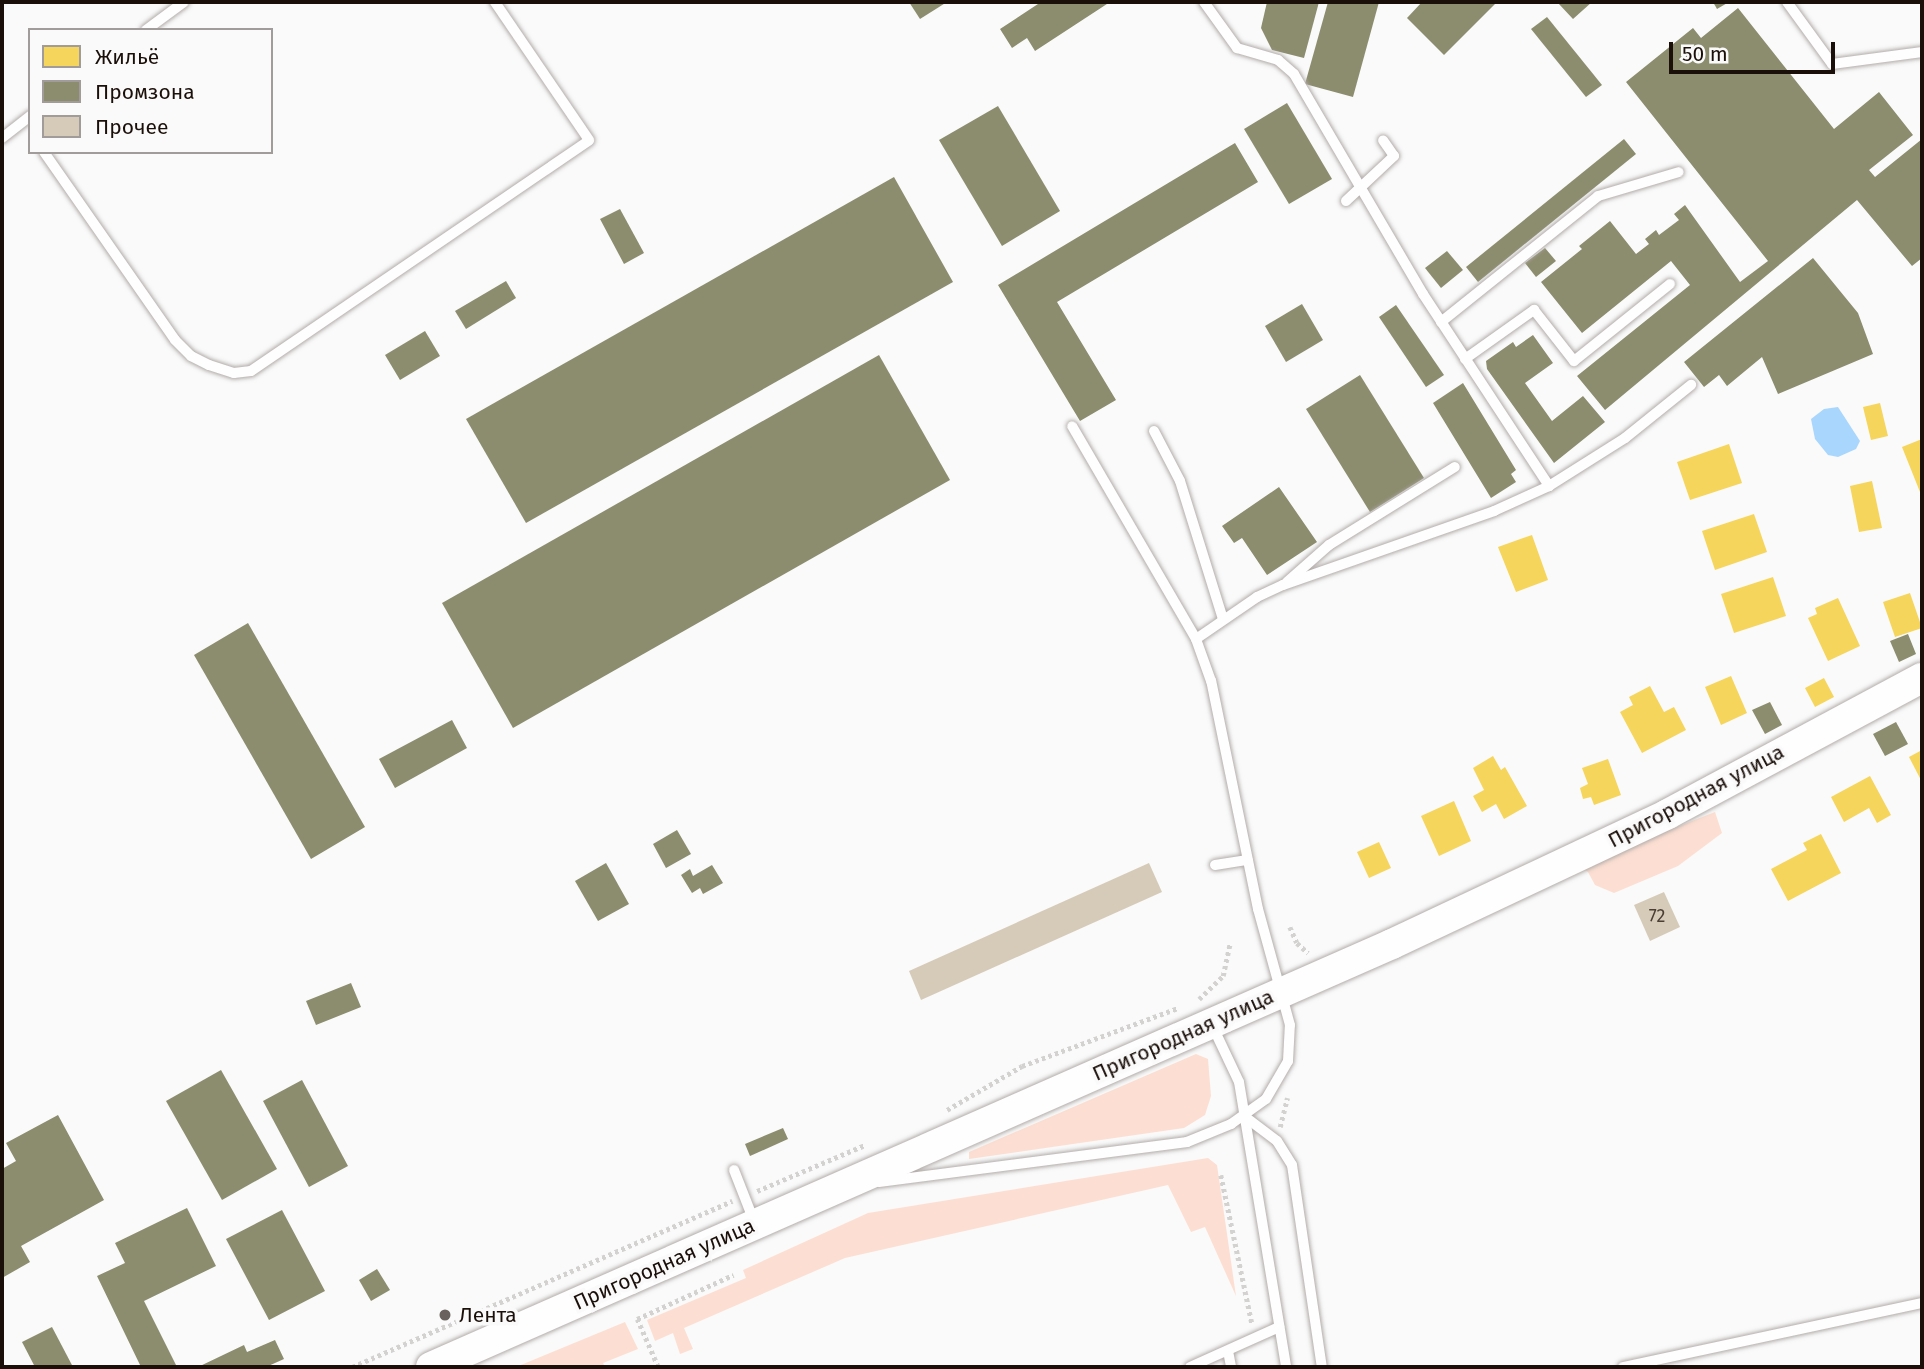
<!DOCTYPE html>
<html>
<head>
<meta charset="utf-8">
<style>
  body { margin:0 }
  #map { position:relative; width:1924px; height:1369px; overflow:hidden; background:#fafafa; font-family:"Fira Sans",sans-serif }
  div>[style] { position:absolute }
  [style*='--x'] { left:calc(var(--x)*1px); top:calc(var(--y)*1px); width:calc(var(--w)*1px); rotate:calc(var(--a)*1deg) }
  .green>* { inset:0; background:#fcdfd2 }
  .water>* { inset:0; background:#a9d6fc }
  .homes>* { inset:0; background:#f6d55c }
  .industry>* { inset:0; background:#8c8c6e }
  .building>* { inset:0; background:#d6cbb9 }
  .path>* { height:4.5px; margin-top:-2.25px; transform-origin:0; background:repeating-linear-gradient(90deg,#d3d2d1 0 3.5px,transparent 0 7px) }
  .roads { filter:drop-shadow(0 0 2px #b2acaa) drop-shadow(0 0 2px #b2acaa) }
  .lane>* { height:10px; margin:-5px; padding:0 5px; transform-origin:5px; border-radius:5px; background:#fefefe }
  .secondary>* { height:30px; margin:-15px; padding:0 15px; transform-origin:15px; border-radius:15px; background:#fefefe }
  .dots>* { width:19px; height:19px; translate:-50% -50%; box-sizing:border-box; border:4px solid #fafafa; border-radius:50% }
  span { translate:-50% -50%; white-space:nowrap; text-align:center; line-height:1.15; -webkit-text-stroke:7px #fafafa; paint-order:stroke }
  .number-label { font-size:18px; color:#4a3e35 }
  .number-label span { -webkit-text-stroke-width:0 }
  .street-label { font-size:21px; color:#1b0f09 }
  .poi-label { font-size:21px; color:#1b0f09 }
  .left { translate:0 -50%; text-align:left }
  .frame { position:absolute; inset:0; border:4px solid #1b0f09; pointer-events:none }
  .legend { position:absolute; left:28px; top:28px; width:245px; height:126px; box-sizing:border-box; background:#fafafa; border:2px solid #a19c9a; margin:0; padding:9px 12px; list-style:none; font-size:21px; color:#1b0f09 }
  .legend li { display:flex; align-items:center; gap:14px; height:35px }
  .legend b { width:35px; border:2px solid #a19c9a }
  .scale { position:absolute; left:1669px; top:42px; width:166px; height:32px; box-sizing:border-box; border:4px solid #1b0f09; border-top:0; padding-left:9px; font-size:21px; line-height:24px; white-space:nowrap; color:#1b0f09; -webkit-text-stroke:5px #fafafa; paint-order:stroke }
</style>
</head>
<body>
<div id="map">
  <div class="green">
    <div style="clip-path:polygon(1715px 812px,1722px 833px,1678px 866px,1614px 893px,1595px 885px,1588px 872px,1577px 866px)"></div>
    <div style="clip-path:polygon(1196px 1054px,1208px 1059px,1211px 1096px,1205px 1115px,1184px 1128px,969px 1159px,969px 1152px)"></div>
    <div style="clip-path:polygon(1208px 1158px,1217px 1165px,1236px 1296px,1205px 1227px,1191px 1232px,1168px 1185px,845px 1258px,684px 1328px,693px 1349px,680px 1354px,673px 1333px,655px 1341px,647px 1320px,746px 1278px,743px 1270px,868px 1213px)"></div>
    <div style="clip-path:polygon(625px 1322px,638px 1349px,603px 1363px,605px 1367px,516px 1367px)"></div>
  </div>
  <div class="water">
    <div style="clip-path:polygon(1838px 407px,1860px 441px,1856px 449px,1838px 457px,1828px 455px,1815px 439px,1811px 419px,1824px 409px)"></div>
  </div>
  <div class="homes">
    <div style="clip-path:polygon(1880px 403px,1888px 436px,1871px 440px,1863px 407px)"></div>
    <div style="clip-path:polygon(1922px 439px,1922px 497px,1902px 447px)"></div>
    <div style="clip-path:polygon(1729px 444px,1742px 483px,1690px 500px,1677px 462px)"></div>
    <div style="clip-path:polygon(1872px 481px,1882px 528px,1859px 532px,1850px 486px)"></div>
    <div style="clip-path:polygon(1754px 514px,1767px 552px,1715px 570px,1702px 531px)"></div>
    <div style="clip-path:polygon(1532px 535px,1548px 580px,1516px 592px,1498px 547px)"></div>
    <div style="clip-path:polygon(1773px 577px,1786px 616px,1734px 633px,1721px 594px)"></div>
    <div style="clip-path:polygon(1910px 593px,1922px 628px,1895px 637px,1883px 602px)"></div>
    <div style="clip-path:polygon(1838px 598px,1860px 646px,1828px 661px,1808px 618px,1817px 614px,1815px 608px)"></div>
    <div style="clip-path:polygon(1731px 676px,1747px 713px,1721px 725px,1705px 687px)"></div>
    <div style="clip-path:polygon(1824px 678px,1834px 697px,1815px 707px,1805px 688px)"></div>
    <div style="clip-path:polygon(1650px 686px,1664px 712px,1674px 707px,1686px 730px,1642px 753px,1620px 712px,1633px 705px,1629px 697px)"></div>
    <div style="clip-path:polygon(1922px 750px,1922px 782px,1909px 757px)"></div>
    <div style="clip-path:polygon(1493px 756px,1501px 770px,1505px 767px,1527px 806px,1504px 819px,1496px 804px,1482px 812px,1473px 796px,1484px 790px,1473px 768px)"></div>
    <div style="clip-path:polygon(1608px 759px,1621px 795px,1594px 805px,1591px 797px,1583px 799px,1580px 788px,1588px 784px,1582px 768px)"></div>
    <div style="clip-path:polygon(1870px 776px,1891px 815px,1877px 823px,1869px 808px,1844px 822px,1831px 797px)"></div>
    <div style="clip-path:polygon(1454px 801px,1471px 841px,1439px 856px,1421px 816px)"></div>
    <div style="clip-path:polygon(1821px 834px,1841px 873px,1788px 901px,1771px 869px,1807px 850px,1803px 843px)"></div>
    <div style="clip-path:polygon(1379px 842px,1391px 868px,1369px 878px,1357px 852px)"></div>
  </div>
  <div class="industry">
    <div style="clip-path:polygon(909px 2px,947px 2px,920px 19px)"></div>
    <div style="clip-path:polygon(1041px 2px,1110px 2px,1035px 51px,1027px 38px,1012px 48px,1000px 29px)"></div>
    <div style="clip-path:polygon(1267px 2px,1319px 2px,1304px 58px,1272px 50px,1261px 28px)"></div>
    <div style="clip-path:polygon(1328px 2px,1379px 2px,1353px 97px,1305px 84px)"></div>
    <div style="clip-path:polygon(1422px 2px,1497px 2px,1444px 55px,1407px 18px)"></div>
    <div style="clip-path:polygon(1592px 2px,1573px 19px,1558px 3px,1560px 2px)"></div>
    <div style="clip-path:polygon(1713px 2px,1729px 2px,1717px 9px)"></div>
    <div style="clip-path:polygon(1738px 8px,1834px 129px,1879px 92px,1913px 135px,1869px 170px,1875px 177px,1922px 139px,1922px 258px,1912px 266px,1857px 200px,1605px 410px,1577px 376px,1690px 285px,1671px 261px,1582px 333px,1541px 282px,1582px 249px,1579px 246px,1610px 221px,1636px 254px,1649px 244px,1645px 239px,1656px 230px,1659px 235px,1679px 220px,1674px 214px,1685px 205px,1740px 282px,1768px 261px,1626px 82px,1693px 28px,1701px 38px)"></div>
    <div style="clip-path:polygon(1547px 17px,1602px 85px,1586px 97px,1531px 29px)"></div>
    <div style="clip-path:polygon(1287px 103px,1332px 179px,1289px 204px,1244px 129px)"></div>
    <div style="clip-path:polygon(998px 106px,1060px 211px,1002px 246px,939px 140px)"></div>
    <div style="clip-path:polygon(1624px 139px,1636px 154px,1478px 282px,1466px 267px)"></div>
    <div style="clip-path:polygon(1235px 143px,1258px 182px,1057px 302px,1116px 400px,1080px 421px,998px 285px)"></div>
    <div style="clip-path:polygon(894px 177px,953px 282px,526px 523px,466px 419px)"></div>
    <div style="clip-path:polygon(620px 209px,644px 253px,624px 264px,600px 219px)"></div>
    <div style="clip-path:polygon(1545px 248px,1556px 261px,1536px 277px,1525px 263px)"></div>
    <div style="clip-path:polygon(1447px 251px,1463px 270px,1441px 288px,1425px 268px)"></div>
    <div style="clip-path:polygon(1813px 258px,1858px 313px,1873px 354px,1778px 394px,1762px 357px,1727px 386px,1719px 375px,1704px 387px,1684px 362px)"></div>
    <div style="clip-path:polygon(506px 281px,516px 298px,466px 329px,455px 311px)"></div>
    <div style="clip-path:polygon(1302px 304px,1323px 340px,1286px 362px,1265px 326px)"></div>
    <div style="clip-path:polygon(1396px 305px,1444px 375px,1426px 387px,1379px 317px)"></div>
    <div style="clip-path:polygon(425px 331px,440px 356px,400px 380px,385px 355px)"></div>
    <div style="clip-path:polygon(1533px 335px,1553px 363px,1525px 383px,1552px 421px,1583px 396px,1605px 422px,1554px 463px,1487px 369px,1486px 361px,1513px 342px,1516px 347px)"></div>
    <div style="clip-path:polygon(879px 355px,950px 480px,513px 728px,442px 603px)"></div>
    <div style="clip-path:polygon(1360px 375px,1424px 478px,1370px 512px,1306px 409px)"></div>
    <div style="clip-path:polygon(1463px 383px,1516px 470px,1511px 474px,1516px 482px,1491px 498px,1433px 403px)"></div>
    <div style="clip-path:polygon(1279px 487px,1317px 542px,1267px 575px,1242px 538px,1234px 543px,1222px 526px)"></div>
    <div style="clip-path:polygon(248px 623px,365px 827px,311px 859px,194px 655px)"></div>
    <div style="clip-path:polygon(1908px 634px,1916px 654px,1899px 662px,1890px 641px)"></div>
    <div style="clip-path:polygon(1770px 702px,1782px 725px,1765px 734px,1752px 710px)"></div>
    <div style="clip-path:polygon(452px 720px,467px 748px,395px 788px,379px 759px)"></div>
    <div style="clip-path:polygon(1896px 722px,1908px 744px,1885px 756px,1873px 734px)"></div>
    <div style="clip-path:polygon(677px 830px,691px 854px,666px 868px,653px 844px)"></div>
    <div style="clip-path:polygon(606px 863px,629px 904px,598px 921px,575px 881px)"></div>
    <div style="clip-path:polygon(712px 865px,723px 883px,703px 894px,700px 888px,692px 893px,681px 875px,690px 869px,693px 876px)"></div>
    <div style="clip-path:polygon(351px 983px,361px 1007px,316px 1025px,306px 1001px)"></div>
    <div style="clip-path:polygon(221px 1070px,277px 1169px,222px 1200px,166px 1101px)"></div>
    <div style="clip-path:polygon(302px 1080px,348px 1166px,309px 1187px,263px 1101px)"></div>
    <div style="clip-path:polygon(58px 1115px,104px 1200px,21px 1246px,30px 1262px,2px 1278px,2px 1169px,16px 1161px,6px 1143px)"></div>
    <div style="clip-path:polygon(783px 1128px,788px 1139px,750px 1156px,745px 1144px)"></div>
    <div style="clip-path:polygon(187px 1208px,216px 1266px,144px 1301px,177px 1367px,141px 1367px,97px 1276px,125px 1263px,115px 1243px)"></div>
    <div style="clip-path:polygon(282px 1210px,325px 1291px,269px 1320px,226px 1239px)"></div>
    <div style="clip-path:polygon(377px 1269px,390px 1290px,371px 1301px,359px 1280px)"></div>
    <div style="clip-path:polygon(52px 1327px,73px 1367px,35px 1367px,22px 1342px)"></div>
    <div style="clip-path:polygon(275px 1340px,284px 1359px,266px 1367px,198px 1367px,244px 1345px,247px 1352px)"></div>
  </div>
  <div class="building">
    <div style="clip-path:polygon(1149px 863px,1162px 892px,921px 1000px,909px 971px)"></div>
    <div style="clip-path:polygon(1664px 892px,1680px 927px,1650px 941px,1634px 905px)"></div>
  </div>
  <div class="path">
    <div style="--x:1290;--y:927;--w:17;--a:66"></div>
    <div style="--x:1297;--y:943;--w:15;--a:42"></div>
    <div style="--x:1199;--y:999;--w:33;--a:-44"></div>
    <div style="--x:1223;--y:976;--w:33;--a:-78"></div>
    <div style="--x:947;--y:1110;--w:87;--a:-30.4"></div>
    <div style="--x:1022;--y:1066;--w:166;--a:-20.4"></div>
    <div style="--x:1280;--y:1127;--w:30;--a:-76"></div>
    <div style="--x:1221;--y:1175;--w:152;--a:78.2"></div>
    <div style="--x:757;--y:1191;--w:117;--a:-23.1"></div>
    <div style="--x:352;--y:1367;--w:415;--a:-23.6"></div>
    <div style="--x:658;--y:1367;--w:52;--a:-113.6"></div>
    <div style="--x:637;--y:1319;--w:106;--a:-24.6"></div>
  </div>
  <div class="roads">
    <div class="lane">
      <div style="--x:1204;--y:2;--w:57;--a:54.3"></div>
      <div style="--x:1237;--y:48;--w:43;--a:16.3"></div>
      <div style="--x:1278;--y:60;--w:21;--a:41"></div>
      <div style="--x:1294;--y:74;--w:255;--a:59.6"></div>
      <div style="--x:1423;--y:294;--w:230;--a:56.7"></div>
      <div style="--x:1787;--y:2;--w:77;--a:54"></div>
      <div style="--x:1832;--y:64;--w:91;--a:-7.6"></div>
      <div style="--x:146;--y:30;--w:47;--a:-36.4"></div>
      <div style="--x:2;--y:138;--w:36;--a:-38"></div>
      <div style="--x:44;--y:152;--w:229;--a:55.1"></div>
      <div style="--x:175;--y:340;--w:23;--a:45"></div>
      <div style="--x:191;--y:356;--w:20;--a:27"></div>
      <div style="--x:209;--y:365;--w:26;--a:18"></div>
      <div style="--x:234;--y:373;--w:17;--a:-7"></div>
      <div style="--x:251;--y:371;--w:409;--a:-34.3"></div>
      <div style="--x:589;--y:140;--w:167;--a:-124.3"></div>
      <div style="--x:1346;--y:201;--w:66;--a:-43.2"></div>
      <div style="--x:1394;--y:156;--w:19;--a:-125"></div>
      <div style="--x:1441;--y:322;--w:201;--a:-38.7"></div>
      <div style="--x:1598;--y:196;--w:84;--a:-16.5"></div>
      <div style="--x:1465;--y:359;--w:85;--a:-35.4"></div>
      <div style="--x:1534;--y:310;--w:65;--a:51.9"></div>
      <div style="--x:1574;--y:361;--w:123;--a:-38.7"></div>
      <div style="--x:1154;--y:431;--w:56;--a:62.5"></div>
      <div style="--x:1180;--y:481;--w:145;--a:72.7"></div>
      <div style="--x:1287;--y:582;--w:56;--a:-41.4"></div>
      <div style="--x:1329;--y:545;--w:148;--a:-31.8"></div>
      <div style="--x:1196;--y:639;--w:74;--a:-34.5"></div>
      <div style="--x:1257;--y:597;--w:29;--a:-25"></div>
      <div style="--x:1283;--y:585;--w:224;--a:-19.3"></div>
      <div style="--x:1494;--y:511;--w:60;--a:-24.4"></div>
      <div style="--x:1549;--y:486;--w:90;--a:-32.3"></div>
      <div style="--x:1625;--y:438;--w:85;--a:-38.8"></div>
      <div style="--x:1215;--y:865;--w:33;--a:-9"></div>
      <div style="--x:1212;--y:1025;--w:63;--a:64.7"></div>
      <div style="--x:1239;--y:1082;--w:289;--a:80.6"></div>
      <div style="--x:1244;--y:1116;--w:41;--a:37.1"></div>
      <div style="--x:1277;--y:1141;--w:28;--a:58"></div>
      <div style="--x:1292;--y:1165;--w:204;--a:81.6"></div>
      <div style="--x:734;--y:1170;--w:55;--a:68.6"></div>
      <div style="--x:879;--y:1182;--w:311;--a:-7.4"></div>
      <div style="--x:1187;--y:1142;--w:48;--a:-22.2"></div>
      <div style="--x:1231;--y:1124;--w:43;--a:-35.5"></div>
      <div style="--x:1266;--y:1099;--w:44;--a:-59.9"></div>
      <div style="--x:1288;--y:1061;--w:36;--a:-87"></div>
      <div style="--x:1290;--y:1025;--w:120;--a:-105.4"></div>
      <div style="--x:1258;--y:909;--w:233;--a:-101.6"></div>
      <div style="--x:1211;--y:681;--w:45;--a:-109.7"></div>
      <div style="--x:1196;--y:639;--w:246;--a:-120.2"></div>
      <div style="--x:1228;--y:1351;--w:16;--a:79"></div>
      <div style="--x:1190;--y:1367;--w:98;--a:-24.2"></div>
      <div style="--x:1623;--y:1367;--w:306;--a:-12.1"></div>
    </div>
    <div class="secondary">
      <div style="--x:431;--y:1367;--w:1050;--a:-23.76"></div>
      <div style="--x:1392;--y:944;--w:305;--a:-25.2"></div>
      <div style="--x:1668;--y:814;--w:288;--a:-28.2"></div>
    </div>
  </div>
  <div class="dots">
    <div style="left:445px;top:1315px;background:#69615d"></div>
  </div>
  <div class="number-label">
    <span style="left:1657px;top:916px">72</span>
  </div>
  <div class="street-label">
    <span style="left:1696px;top:796px;rotate:-28deg">Пригородная улица</span>
    <span style="left:1183px;top:1035px;rotate:-24deg">Пригородная улица</span>
    <span style="left:664px;top:1264px;rotate:-24deg">Пригородная улица</span>
  </div>
  <div class="poi-label">
    <span class="left" style="left:459px;top:1315px">Лента</span>
  </div>
  <div class="frame"></div>
  <ul class="legend">
  <li><b style="height:19px;background:#f6d55c"></b>Жильё</li>
  <li><b style="height:19px;background:#8c8c6e"></b>Промзона</li>
  <li><b style="height:19px;background:#d6cbb9"></b>Прочее</li>
  </ul>
  <div class="scale">50 m</div>
</div>
</body>
</html>
